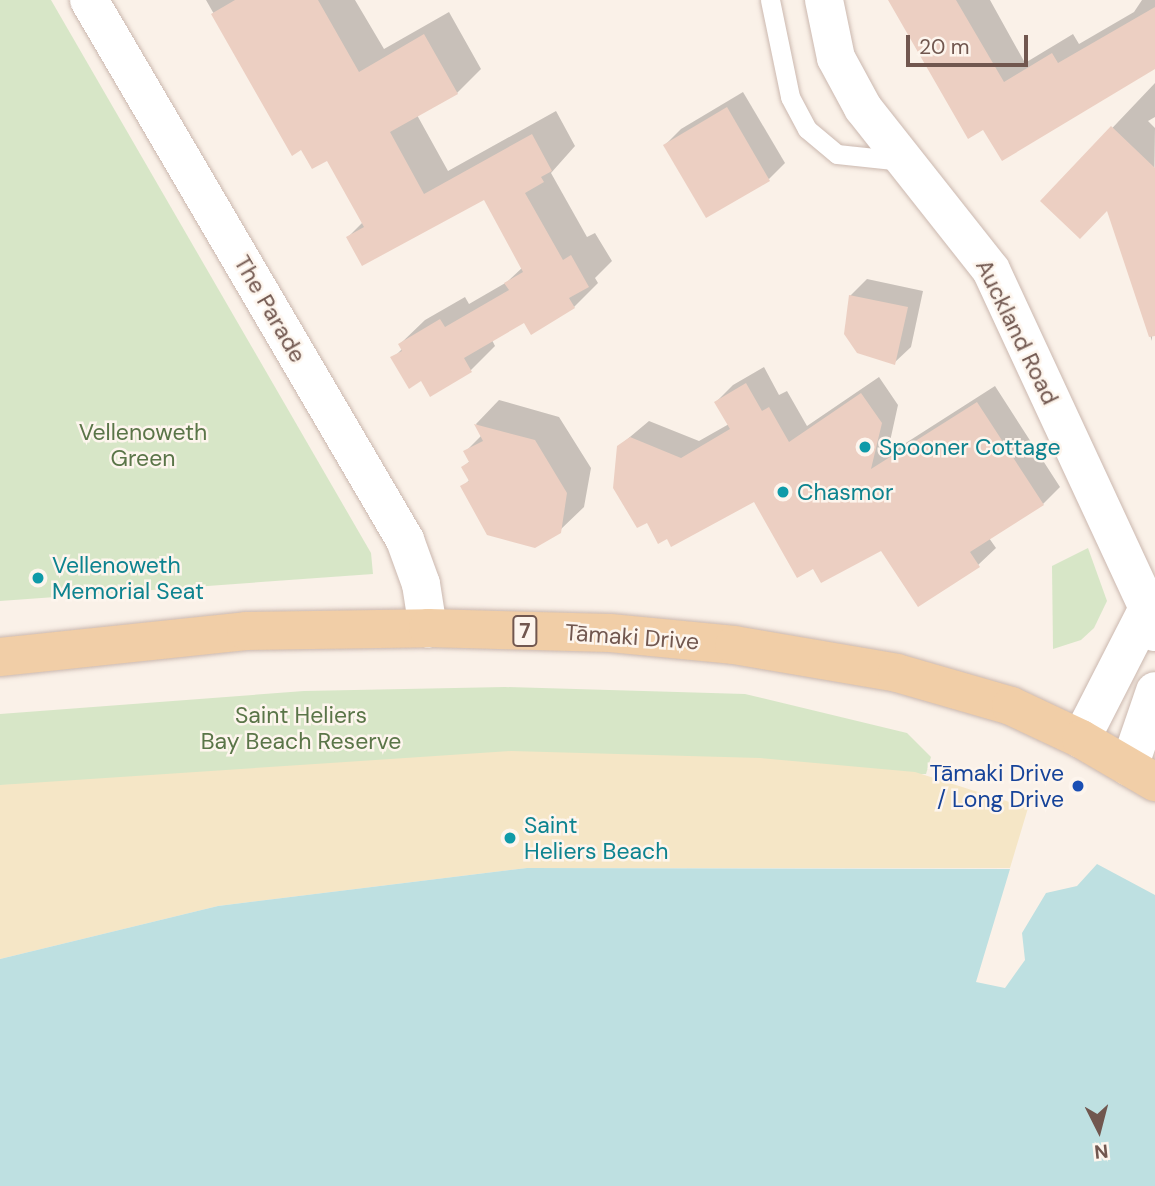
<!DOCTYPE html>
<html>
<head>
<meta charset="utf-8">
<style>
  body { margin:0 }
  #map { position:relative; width:1155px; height:1186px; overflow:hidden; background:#faf1e8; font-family:"DM Sans",sans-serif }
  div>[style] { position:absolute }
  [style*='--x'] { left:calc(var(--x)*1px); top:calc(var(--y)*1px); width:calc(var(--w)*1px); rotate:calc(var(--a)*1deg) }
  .green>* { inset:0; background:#d7e6c7 }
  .sand>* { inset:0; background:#f5e6c6 }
  .water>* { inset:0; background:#bee0e1 }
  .shadow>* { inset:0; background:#0003 }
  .building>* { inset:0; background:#eccfc2 }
  .roads { filter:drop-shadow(0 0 2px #cbb8af) drop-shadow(0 0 2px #cbb8af) }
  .lane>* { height:19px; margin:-9.5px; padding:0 9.5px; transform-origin:9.5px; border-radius:9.5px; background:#fff }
  .street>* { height:38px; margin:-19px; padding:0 19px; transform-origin:19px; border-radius:19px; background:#fff }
  .primary>* { height:38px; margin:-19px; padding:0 19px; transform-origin:19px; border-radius:19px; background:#f1cea7 }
  .dots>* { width:19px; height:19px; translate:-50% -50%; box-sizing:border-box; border:4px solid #fdf5ed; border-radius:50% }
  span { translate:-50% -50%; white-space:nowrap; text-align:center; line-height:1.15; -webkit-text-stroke:5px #fdf5ed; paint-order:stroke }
  .shield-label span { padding:2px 5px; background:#fdf5ed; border:2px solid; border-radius:5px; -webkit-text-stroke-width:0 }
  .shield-label { font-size:21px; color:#71574f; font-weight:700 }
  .street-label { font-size:23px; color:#71574f }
  .park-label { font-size:23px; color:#5a7548 }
  .culture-label { font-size:23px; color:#0d838f }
  .left { translate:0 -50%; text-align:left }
  .transit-label { font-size:23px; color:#164399 }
  .right { translate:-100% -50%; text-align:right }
  .north { position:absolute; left:1064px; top:1095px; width:70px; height:70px; -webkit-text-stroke:5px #fdf5ed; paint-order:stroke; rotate:174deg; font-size:19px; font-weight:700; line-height:28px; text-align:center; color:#71574f }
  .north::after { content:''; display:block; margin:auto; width:24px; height:32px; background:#71574f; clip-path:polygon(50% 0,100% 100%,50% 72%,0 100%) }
  .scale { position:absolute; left:906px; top:35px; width:122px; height:32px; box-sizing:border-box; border:4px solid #71574f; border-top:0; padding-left:9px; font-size:21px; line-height:24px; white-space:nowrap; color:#71574f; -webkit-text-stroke:5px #fdf5ed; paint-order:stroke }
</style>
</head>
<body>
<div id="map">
  <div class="green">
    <div style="clip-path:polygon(0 0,51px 0,371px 553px,373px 574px,0 601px)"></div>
    <div style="clip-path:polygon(1088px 548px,1107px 601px,1094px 628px,1081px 640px,1053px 649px,1052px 566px)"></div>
    <div style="clip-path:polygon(505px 687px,745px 694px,907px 733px,931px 757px,926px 774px,0 785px,0 714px,304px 691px)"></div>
  </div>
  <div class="sand">
    <div style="clip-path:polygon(511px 751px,760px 758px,915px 772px,1028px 808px,1010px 868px,527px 868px,218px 906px,0 959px,0 785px)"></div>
  </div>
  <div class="water">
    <div style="clip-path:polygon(1097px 864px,1155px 895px,1155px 1186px,0 1186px,0 959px,218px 906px,527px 868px,1010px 869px,976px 982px,1005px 988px,1025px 960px,1022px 933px,1046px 893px,1077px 886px)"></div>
  </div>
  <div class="shadow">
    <div style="clip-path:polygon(206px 0,355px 0,384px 49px,449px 12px,481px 69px,457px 93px,417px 115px,448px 171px,556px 111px,575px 146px,551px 173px,587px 237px,595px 233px,612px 261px,595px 278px,598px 283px,574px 307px,525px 320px,492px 340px,495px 346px,471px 370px,431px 394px,422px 379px,393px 358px,403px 348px,400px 344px,425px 320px,465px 297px,469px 304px,507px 282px,523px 267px,485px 197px,348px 237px,363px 222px,327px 158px,302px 148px,293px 153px)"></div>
    <div style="clip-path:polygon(890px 0,990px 0,1025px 63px,1073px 34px,1079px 44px,1134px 12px,1142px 0,1155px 0,1155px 67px,984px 128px)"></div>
    <div style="clip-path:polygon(1155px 83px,1155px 117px,1148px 121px,1155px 128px,1152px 341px,1108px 208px,1043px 201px)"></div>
    <div style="clip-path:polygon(743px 92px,785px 163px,769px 179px,665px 145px,681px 129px)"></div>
    <div style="clip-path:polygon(867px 279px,923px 291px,911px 347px,894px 363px,850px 296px)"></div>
    <div style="clip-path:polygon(764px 367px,779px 395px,787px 391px,807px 426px,879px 377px,898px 405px,887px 455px,995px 386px,1060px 487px,1043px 504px,989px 538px,996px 548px,978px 565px,882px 549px,813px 567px,755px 500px,618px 447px,649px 421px,699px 441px,729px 424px,716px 402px,733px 385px)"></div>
    <div style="clip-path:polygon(499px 400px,559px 417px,591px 468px,584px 507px,559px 531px,463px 487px,470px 479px,463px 467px,470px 461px,465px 452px,482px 435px,476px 424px)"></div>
  </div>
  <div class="building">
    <div style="clip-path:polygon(235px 0,318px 0,359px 72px,424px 34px,458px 94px,390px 132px,424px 194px,532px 134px,552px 171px,541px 177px,544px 182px,525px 193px,563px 260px,571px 255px,589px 287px,569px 298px,575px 308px,531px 335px,524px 323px,464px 358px,472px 372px,430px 397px,421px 381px,409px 389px,390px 357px,402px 351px,398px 344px,440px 319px,445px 327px,509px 290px,504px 283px,523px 272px,484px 200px,362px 266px,346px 237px,364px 227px,327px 161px,312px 169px,301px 150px,292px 156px,211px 14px)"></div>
    <div style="clip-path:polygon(888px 0,956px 0,1004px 82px,1052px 53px,1058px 63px,1155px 7px,1155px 69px,1002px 161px,983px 130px,968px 139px)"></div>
    <div style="clip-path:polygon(727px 107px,770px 181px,706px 218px,663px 145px)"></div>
    <div style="clip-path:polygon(1111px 126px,1155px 168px,1155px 336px,1149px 337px,1107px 211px,1080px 239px,1040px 201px)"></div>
    <div style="clip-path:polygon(849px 295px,908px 307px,895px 365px,857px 353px,844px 334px)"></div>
    <div style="clip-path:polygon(746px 383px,762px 411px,769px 407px,789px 442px,861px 393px,882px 423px,871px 469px,977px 402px,1044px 505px,970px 552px,980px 567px,918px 607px,881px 551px,821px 583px,813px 569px,797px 578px,754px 502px,671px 547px,667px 539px,658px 544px,647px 523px,637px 528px,613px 488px,617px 446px,630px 437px,681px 458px,730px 429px,714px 402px)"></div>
    <div style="clip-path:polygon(474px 424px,535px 440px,567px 493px,561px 533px,535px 548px,487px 535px,460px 486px,469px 481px,461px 467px,469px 462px,463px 451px,483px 441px)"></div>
  </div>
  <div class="roads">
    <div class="lane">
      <div style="--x:770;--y:0;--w:99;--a:78.3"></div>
      <div style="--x:790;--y:97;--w:36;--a:62"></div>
      <div style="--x:807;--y:129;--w:39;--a:40"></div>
      <div style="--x:837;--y:154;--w:66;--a:6.1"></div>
    </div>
    <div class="street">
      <div style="--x:89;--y:0;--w:626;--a:59.66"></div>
      <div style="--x:405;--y:540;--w:47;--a:70"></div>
      <div style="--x:421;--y:584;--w:45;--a:81"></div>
      <div style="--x:824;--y:0;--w:59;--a:78.3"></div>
      <div style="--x:836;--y:58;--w:57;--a:61.6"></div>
      <div style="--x:863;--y:108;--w:206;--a:51.7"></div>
      <div style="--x:991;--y:270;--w:373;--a:65.1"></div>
      <div style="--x:1148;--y:608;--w:25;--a:74"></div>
      <div style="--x:1081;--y:739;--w:147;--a:-62.9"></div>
      <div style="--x:1129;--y:767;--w:80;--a:-71.1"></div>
    </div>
    <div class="primary">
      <div style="--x:0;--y:657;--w:247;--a:-6"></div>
      <div style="--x:246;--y:631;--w:182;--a:-0.9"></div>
      <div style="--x:428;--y:628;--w:182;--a:1.6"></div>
      <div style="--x:610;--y:633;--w:125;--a:5.5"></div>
      <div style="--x:734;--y:645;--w:165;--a:9.7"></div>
      <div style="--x:897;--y:673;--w:119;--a:16.1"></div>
      <div style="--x:1011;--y:706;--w:77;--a:25.2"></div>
      <div style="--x:1081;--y:739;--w:86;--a:30.2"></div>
    </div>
  </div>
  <div class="dots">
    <div style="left:865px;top:447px;background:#0f9aa8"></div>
    <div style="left:783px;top:492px;background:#0f9aa8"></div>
    <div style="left:38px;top:578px;background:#0f9aa8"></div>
    <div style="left:1078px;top:786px;background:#1a4fb4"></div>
    <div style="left:510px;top:838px;background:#0f9aa8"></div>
  </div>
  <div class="shield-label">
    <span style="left:525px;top:631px">7</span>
  </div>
  <div class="street-label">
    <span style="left:270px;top:309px;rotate:60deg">The Parade</span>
    <span style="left:1017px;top:332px;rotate:64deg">Auckland Road</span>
    <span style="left:632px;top:637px;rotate:4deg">Tāmaki Drive</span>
  </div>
  <div class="park-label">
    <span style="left:143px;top:445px">Vellenoweth<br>Green</span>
    <span style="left:301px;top:728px">Saint Heliers<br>Bay Beach Reserve</span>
  </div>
  <div class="culture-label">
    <span class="left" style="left:879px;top:447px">Spooner Cottage</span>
    <span class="left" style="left:797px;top:492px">Chasmor</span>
    <span class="left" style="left:52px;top:578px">Vellenoweth<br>Memorial Seat</span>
    <span class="left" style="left:524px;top:838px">Saint<br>Heliers Beach</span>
  </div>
  <div class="transit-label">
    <span class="right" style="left:1064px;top:786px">Tāmaki Drive<br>/ Long Drive</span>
  </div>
  <div class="north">N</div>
  <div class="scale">20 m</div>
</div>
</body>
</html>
